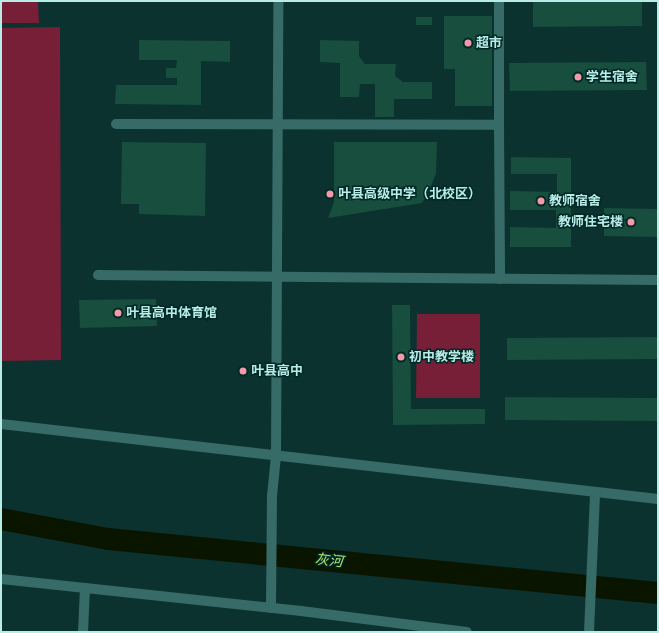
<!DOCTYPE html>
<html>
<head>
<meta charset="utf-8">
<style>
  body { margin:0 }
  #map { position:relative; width:659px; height:633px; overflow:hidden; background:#0b322f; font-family:"IBM Plex Sans","Noto Sans SC",sans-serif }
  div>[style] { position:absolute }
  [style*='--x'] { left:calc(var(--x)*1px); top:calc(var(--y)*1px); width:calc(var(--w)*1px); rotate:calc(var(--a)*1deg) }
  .green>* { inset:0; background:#761f37 }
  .river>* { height:22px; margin:-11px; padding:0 11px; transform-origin:11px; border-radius:11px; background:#0a1500 }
  .building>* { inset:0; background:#174e3d }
  .minor>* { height:10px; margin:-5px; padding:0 5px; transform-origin:5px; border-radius:5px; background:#376b67 }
  .dots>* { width:11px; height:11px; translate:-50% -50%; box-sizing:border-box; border:2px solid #002826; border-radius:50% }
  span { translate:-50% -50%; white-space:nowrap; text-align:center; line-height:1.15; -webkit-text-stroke:3px #002826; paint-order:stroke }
  .poi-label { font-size:13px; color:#b8ece7; font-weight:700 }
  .left { translate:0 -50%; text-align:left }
  .right { translate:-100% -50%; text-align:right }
  .water-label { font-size:14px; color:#b0e26e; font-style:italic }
  .frame { position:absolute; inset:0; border:2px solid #b8ece7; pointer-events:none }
</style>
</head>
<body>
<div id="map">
  <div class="green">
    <div style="clip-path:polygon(1px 1px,38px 1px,39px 23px,1px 23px)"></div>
    <div style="clip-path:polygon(60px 27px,61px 360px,1px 361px,1px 28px)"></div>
    <div style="clip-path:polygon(417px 314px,480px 314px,480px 398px,416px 398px)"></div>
  </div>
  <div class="river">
    <div style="--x:1;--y:519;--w:109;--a:10.6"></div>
    <div style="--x:108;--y:539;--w:553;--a:5.61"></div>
  </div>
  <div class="building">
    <div style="clip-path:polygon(533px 1px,642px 1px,642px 26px,533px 27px)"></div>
    <div style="clip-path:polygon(444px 16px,492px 16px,492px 106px,455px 106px,455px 69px,444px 69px)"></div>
    <div style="clip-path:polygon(416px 17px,432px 17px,432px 25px,416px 25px)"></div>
    <div style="clip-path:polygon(139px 40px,230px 41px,230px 62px,201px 61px,201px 105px,115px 104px,116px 85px,177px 85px,177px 78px,166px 78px,166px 68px,176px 68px,177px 60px,139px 60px)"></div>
    <div style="clip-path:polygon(320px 40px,359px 41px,359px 56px,365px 64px,396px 64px,395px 76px,403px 82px,432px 82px,432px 99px,394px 99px,394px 117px,375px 117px,375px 84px,360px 84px,359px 97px,340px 97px,340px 63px,320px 62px)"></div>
    <div style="clip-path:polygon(646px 62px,647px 90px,510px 91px,509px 63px)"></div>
    <div style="clip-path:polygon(122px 142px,206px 143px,205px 216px,139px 214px,139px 204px,121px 204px)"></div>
    <div style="clip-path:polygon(334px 142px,437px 142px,436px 173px,429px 192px,422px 203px,328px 218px,334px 202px)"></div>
    <div style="clip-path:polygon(511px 157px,571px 158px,571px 247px,510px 247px,510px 227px,556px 228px,556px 210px,510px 210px,510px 191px,557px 192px,557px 174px,511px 174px)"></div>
    <div style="clip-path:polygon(604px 208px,658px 209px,658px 237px,604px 236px)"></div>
    <div style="clip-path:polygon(156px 299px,157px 326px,80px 328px,79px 300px)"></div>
    <div style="clip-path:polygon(392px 305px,410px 305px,411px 409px,485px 409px,485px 424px,393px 425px)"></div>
    <div style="clip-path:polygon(658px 337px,658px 359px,507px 360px,507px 338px)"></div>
    <div style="clip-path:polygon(505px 397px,657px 398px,657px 421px,505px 420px)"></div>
  </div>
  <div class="minor">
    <div style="--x:116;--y:124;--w:383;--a:0.1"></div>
    <div style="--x:499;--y:125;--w:124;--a:-90"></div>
    <div style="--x:499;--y:125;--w:154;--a:89.6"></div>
    <div style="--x:98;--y:275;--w:560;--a:0.51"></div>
    <div style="--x:1;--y:424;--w:661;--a:6.51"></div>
    <div style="--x:1;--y:579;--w:302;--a:6.1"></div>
    <div style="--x:301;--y:611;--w:167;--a:7.2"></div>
    <div style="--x:271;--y:608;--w:112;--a:-89.5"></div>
    <div style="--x:272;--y:496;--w:40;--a:-84.3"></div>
    <div style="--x:276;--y:456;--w:455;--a:-89.7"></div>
    <div style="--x:83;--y:632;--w:44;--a:-87.4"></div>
    <div style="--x:589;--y:632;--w:140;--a:-87.5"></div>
  </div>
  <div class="dots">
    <div style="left:468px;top:43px;background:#f39aa9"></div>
    <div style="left:578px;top:77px;background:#f39aa9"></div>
    <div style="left:330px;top:194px;background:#f39aa9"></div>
    <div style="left:541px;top:201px;background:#f39aa9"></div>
    <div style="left:631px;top:222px;background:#f39aa9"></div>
    <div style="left:118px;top:313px;background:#f39aa9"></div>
    <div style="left:401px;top:357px;background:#f39aa9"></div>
    <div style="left:243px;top:371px;background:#f39aa9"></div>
  </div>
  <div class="poi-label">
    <span class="left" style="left:476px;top:43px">超市</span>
    <span class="left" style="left:586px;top:77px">学生宿舍</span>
    <span class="left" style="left:338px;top:194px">叶县高级中学（北校区）</span>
    <span class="left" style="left:549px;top:201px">教师宿舍</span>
    <span class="right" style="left:623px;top:222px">教师住宅楼</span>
    <span class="left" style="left:126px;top:313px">叶县高中体育馆</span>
    <span class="left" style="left:409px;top:357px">初中教学楼</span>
    <span class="left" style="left:251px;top:371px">叶县高中</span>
  </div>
  <div class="water-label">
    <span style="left:329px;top:560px;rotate:6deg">灰河</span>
  </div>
  <div class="frame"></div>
</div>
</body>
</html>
